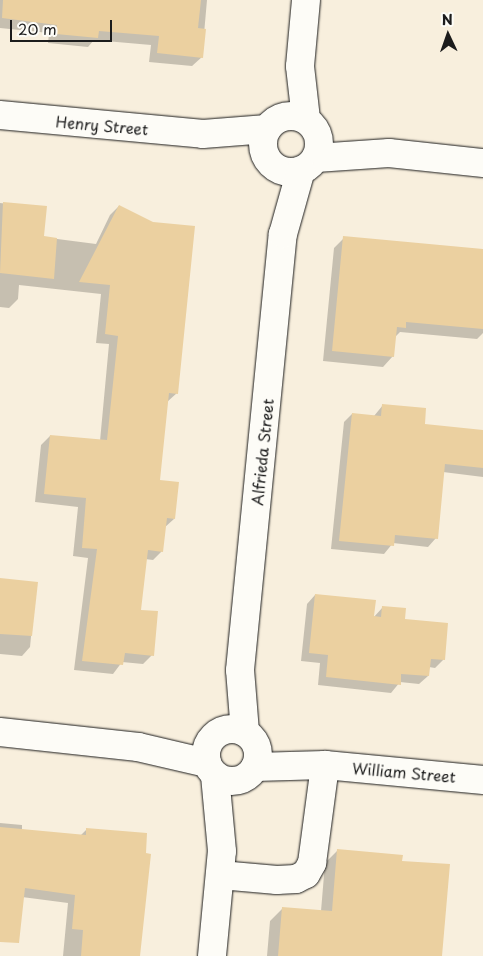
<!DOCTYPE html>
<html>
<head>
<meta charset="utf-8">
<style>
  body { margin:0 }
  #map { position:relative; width:483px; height:956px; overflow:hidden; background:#f8efdd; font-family:"Playpen Sans",sans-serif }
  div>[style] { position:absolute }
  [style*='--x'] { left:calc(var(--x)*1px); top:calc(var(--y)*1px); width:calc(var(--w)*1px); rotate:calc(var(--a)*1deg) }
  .shadow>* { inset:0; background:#0003 }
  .building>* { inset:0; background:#ebd0a0 }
  .roads { filter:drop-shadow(0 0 1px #1c1c1c) drop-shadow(0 0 1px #1c1c1c) }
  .minor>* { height:28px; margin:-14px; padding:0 14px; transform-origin:14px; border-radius:14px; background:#fdfcf7 }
  .minor>.ring { margin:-14px; padding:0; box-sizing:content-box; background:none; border:28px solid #fdfcf7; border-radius:50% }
  span { translate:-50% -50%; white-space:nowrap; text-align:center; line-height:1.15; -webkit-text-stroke:4px #fdfcf7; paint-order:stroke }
  .street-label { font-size:15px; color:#1c1c1c }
  .north { position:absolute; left:423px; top:10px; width:50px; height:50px; -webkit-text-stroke:4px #fdfcf7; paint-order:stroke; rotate:357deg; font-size:14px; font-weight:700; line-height:20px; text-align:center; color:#1c1c1c }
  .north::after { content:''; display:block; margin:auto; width:18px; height:22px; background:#1c1c1c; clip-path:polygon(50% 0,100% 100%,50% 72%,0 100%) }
  .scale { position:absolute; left:10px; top:20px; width:102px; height:22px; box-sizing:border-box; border:2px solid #1c1c1c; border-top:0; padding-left:6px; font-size:15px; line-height:18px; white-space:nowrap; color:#1c1c1c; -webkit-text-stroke:4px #fdfcf7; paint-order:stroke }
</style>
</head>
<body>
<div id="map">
  <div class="shadow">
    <div style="clip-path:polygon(0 0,207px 0,202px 57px,192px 66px,149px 62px,151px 45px,94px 40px,88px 47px,48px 43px,49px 33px,0 28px)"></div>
    <div style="clip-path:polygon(0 203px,45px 208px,42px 237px,96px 244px,110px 215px,119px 206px,177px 393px,167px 402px,159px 481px,174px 519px,164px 528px,162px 551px,153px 560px,145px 559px,140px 611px,152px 655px,143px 664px,122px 662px,113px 674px,74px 670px,88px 558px,73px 556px,78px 507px,35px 502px,41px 445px,50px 436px,100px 441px,109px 344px,96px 343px,101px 294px,19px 285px,18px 299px,9px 308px,0 307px)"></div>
    <div style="clip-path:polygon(344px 238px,483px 250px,483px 333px,477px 339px,400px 332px,395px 337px,393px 356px,383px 367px,323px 361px,334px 248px)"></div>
    <div style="clip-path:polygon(383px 405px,423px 425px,483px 432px,483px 477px,443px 472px,436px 538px,428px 547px,393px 543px,384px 554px,331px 549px,344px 422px,352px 414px,374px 416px)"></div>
    <div style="clip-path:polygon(0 580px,36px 583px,30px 647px,22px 656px,0 654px)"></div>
    <div style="clip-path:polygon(315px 595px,373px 618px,383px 607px,444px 659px,435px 668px,429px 667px,428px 676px,419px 684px,400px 682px,391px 693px,318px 685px,320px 663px,301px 661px,307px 604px)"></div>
    <div style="clip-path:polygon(0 823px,22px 825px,22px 830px,80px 836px,87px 829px,140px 956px,63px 956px,68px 903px,22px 897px,0 913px)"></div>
    <div style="clip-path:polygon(338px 850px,401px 862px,441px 956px,267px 956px,270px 921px,283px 908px,321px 911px,325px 863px)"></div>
  </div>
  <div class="building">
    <div style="clip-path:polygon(3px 0,201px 0,198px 28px,206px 29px,203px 58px,157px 53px,159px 36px,99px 31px,98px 38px,56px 34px,57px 25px,2px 18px)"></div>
    <div style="clip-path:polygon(3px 202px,47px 206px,44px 236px,57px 238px,54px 279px,0 273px)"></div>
    <div style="clip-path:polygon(119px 205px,153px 222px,195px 226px,178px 394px,169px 393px,160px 480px,179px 482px,175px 519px,167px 518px,163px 552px,148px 550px,141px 610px,158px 611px,154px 656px,125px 653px,123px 665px,82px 661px,97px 549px,82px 548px,86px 498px,44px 494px,50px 435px,107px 440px,118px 336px,105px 334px,110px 285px,79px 282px)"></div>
    <div style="clip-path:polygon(343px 236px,483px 249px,483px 329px,406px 322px,406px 328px,397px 327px,394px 357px,332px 351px)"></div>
    <div style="clip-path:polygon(382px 404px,426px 408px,425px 424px,483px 430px,483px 468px,445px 464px,438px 539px,395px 535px,394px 546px,339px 541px,352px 413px,381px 416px)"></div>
    <div style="clip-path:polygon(0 578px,38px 582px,32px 636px,0 634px)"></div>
    <div style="clip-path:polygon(315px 594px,376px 600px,374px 616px,381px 617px,382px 606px,406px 608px,405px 619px,448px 623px,445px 660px,431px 659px,429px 676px,401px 674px,401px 685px,326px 677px,328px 655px,309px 653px)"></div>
    <div style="clip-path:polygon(0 827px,86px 835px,86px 828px,147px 833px,146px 853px,151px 854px,140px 956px,81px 956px,83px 930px,72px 929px,75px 895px,25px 888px,19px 943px,0 942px)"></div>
    <div style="clip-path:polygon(337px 849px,403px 855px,402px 861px,450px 864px,442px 956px,278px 956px,282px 907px,332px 911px)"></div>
  </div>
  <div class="roads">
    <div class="minor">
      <div style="--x:0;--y:115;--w:204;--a:5.3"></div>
      <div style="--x:203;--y:134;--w:64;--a:-4.5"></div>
      <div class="ring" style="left:263px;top:116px;width:28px;height:28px"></div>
      <div style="--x:306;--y:119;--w:53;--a:-96.5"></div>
      <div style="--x:300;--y:66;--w:66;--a:-84.8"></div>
      <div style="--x:316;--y:158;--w:73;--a:-3.9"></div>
      <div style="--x:389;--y:153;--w:95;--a:6.1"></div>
      <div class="ring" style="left:206px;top:729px;width:24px;height:24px"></div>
      <div style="--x:0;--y:732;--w:139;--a:6.2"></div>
      <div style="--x:138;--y:747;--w:71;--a:13.1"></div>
      <div style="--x:245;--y:732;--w:62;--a:-94.6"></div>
      <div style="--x:240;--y:670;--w:438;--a:-84.4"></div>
      <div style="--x:283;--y:234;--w:66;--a:-74.3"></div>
      <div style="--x:255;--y:767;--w:70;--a:-1.6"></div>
      <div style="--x:325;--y:765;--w:159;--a:5.4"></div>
      <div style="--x:220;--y:875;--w:57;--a:5"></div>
      <div style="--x:277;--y:880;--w:19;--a:-3"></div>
      <div style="--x:296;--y:879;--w:11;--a:-27"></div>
      <div style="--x:306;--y:874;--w:13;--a:-61"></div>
      <div style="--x:312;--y:863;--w:99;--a:-82.4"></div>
      <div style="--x:212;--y:956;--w:105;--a:-84.6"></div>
      <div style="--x:222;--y:851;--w:76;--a:-95.3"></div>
    </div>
  </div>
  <div class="street-label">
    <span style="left:102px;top:125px;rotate:5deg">Henry Street</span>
    <span style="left:262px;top:452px;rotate:-84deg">Alfrieda Street</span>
    <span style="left:404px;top:772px;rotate:5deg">William Street</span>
  </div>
  <div class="north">N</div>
  <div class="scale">20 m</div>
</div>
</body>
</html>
